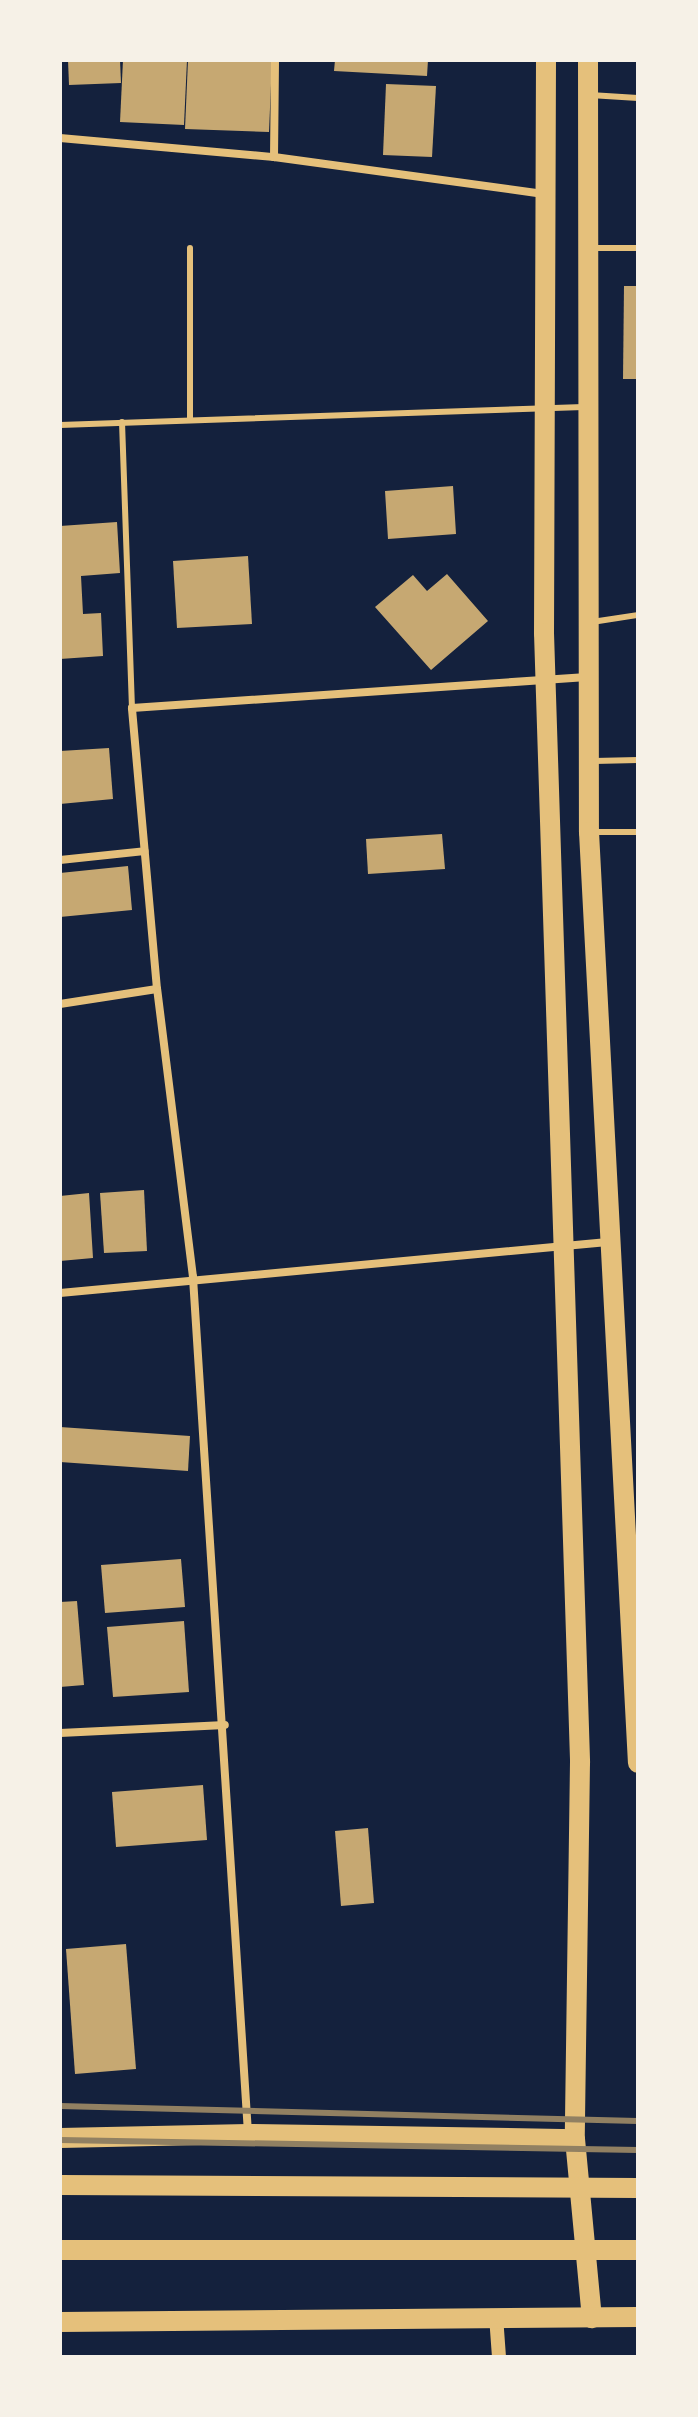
<!DOCTYPE html>
<html>
<head>
<meta charset="utf-8">
<style>
  body { margin:0 }
  #map { position:relative; width:698px; height:2417px; overflow:hidden; background:#14213d; font-family:Spectral,serif }
  div>[style] { position:absolute }
  [style*='--x'] { left:calc(var(--x)*1px); top:calc(var(--y)*1px); width:calc(var(--w)*1px); rotate:calc(var(--a)*1deg) }
  .building>* { inset:0; background:#c6a872 }
  .service>* { height:6px; margin:-3px; padding:0 3px; transform-origin:3px; border-radius:3px; background:#e5c07b }
  .minor>* { height:8px; margin:-4px; padding:0 4px; transform-origin:4px; border-radius:4px; background:#e5c07b }
  .tertiary>* { height:14px; margin:-7px; padding:0 7px; transform-origin:7px; border-radius:7px; background:#e5c07b }
  .primary>* { height:20px; margin:-10px; padding:0 10px; transform-origin:10px; border-radius:10px; background:#e5c07b }
  .rail>* { height:6px; margin:-3px; padding:0 3px; transform-origin:3px; border-radius:3px; background:#918062 }
  span { translate:-50% -50%; white-space:nowrap; text-align:center; line-height:1.15; -webkit-text-stroke:6px #f6f1e7; paint-order:stroke }
  .frame { position:absolute; inset:0; border:62px solid #f6f1e7; pointer-events:none }
</style>
</head>
<body>
<div id="map">
  <div class="building">
    <div style="clip-path:polygon(68px 60px,120px 60px,121px 83px,69px 85px)"></div>
    <div style="clip-path:polygon(123px 60px,187px 60px,184px 125px,120px 122px)"></div>
    <div style="clip-path:polygon(188px 60px,272px 60px,269px 132px,185px 129px)"></div>
    <div style="clip-path:polygon(335px 60px,428px 60px,427px 76px,334px 71px)"></div>
    <div style="clip-path:polygon(386px 84px,436px 86px,432px 157px,383px 155px)"></div>
    <div style="clip-path:polygon(624px 286px,638px 286px,638px 379px,623px 379px)"></div>
    <div style="clip-path:polygon(453px 486px,456px 534px,388px 539px,385px 491px)"></div>
    <div style="clip-path:polygon(117px 522px,120px 573px,81px 576px,83px 614px,101px 613px,103px 656px,60px 659px,60px 526px)"></div>
    <div style="clip-path:polygon(248px 556px,252px 624px,177px 628px,173px 561px)"></div>
    <div style="clip-path:polygon(447px 574px,488px 621px,431px 670px,375px 607px,413px 575px,427px 591px)"></div>
    <div style="clip-path:polygon(109px 748px,113px 799px,60px 804px,60px 751px)"></div>
    <div style="clip-path:polygon(442px 834px,445px 869px,368px 874px,366px 839px)"></div>
    <div style="clip-path:polygon(128px 866px,132px 910px,60px 917px,60px 873px)"></div>
    <div style="clip-path:polygon(144px 1190px,147px 1251px,104px 1253px,100px 1193px)"></div>
    <div style="clip-path:polygon(89px 1193px,93px 1258px,60px 1261px,60px 1196px)"></div>
    <div style="clip-path:polygon(60px 1427px,190px 1436px,188px 1471px,60px 1462px)"></div>
    <div style="clip-path:polygon(181px 1559px,185px 1607px,105px 1613px,101px 1565px)"></div>
    <div style="clip-path:polygon(77px 1601px,84px 1685px,60px 1687px,60px 1602px)"></div>
    <div style="clip-path:polygon(184px 1621px,189px 1692px,113px 1697px,107px 1627px)"></div>
    <div style="clip-path:polygon(203px 1785px,207px 1840px,116px 1847px,112px 1792px)"></div>
    <div style="clip-path:polygon(368px 1828px,374px 1903px,341px 1906px,335px 1831px)"></div>
    <div style="clip-path:polygon(126px 1944px,136px 2069px,75px 2074px,66px 1949px)"></div>
  </div>
  <div class="service">
    <div style="--x:590;--y:95;--w:48;--a:3.6"></div>
    <div style="--x:591;--y:248;--w:47;--a:0"></div>
    <div style="--x:190;--y:418;--w:170;--a:-90"></div>
    <div style="--x:122;--y:422;--w:286;--a:88"></div>
    <div style="--x:60;--y:425;--w:524;--a:-1.97"></div>
    <div style="--x:592;--y:622;--w:47;--a:-8.7"></div>
    <div style="--x:594;--y:761;--w:44;--a:-1.3"></div>
    <div style="--x:593;--y:832;--w:45;--a:0"></div>
  </div>
  <div class="minor">
    <div style="--x:60;--y:138;--w:215;--a:5.1"></div>
    <div style="--x:274;--y:157;--w:274;--a:7.8"></div>
    <div style="--x:274;--y:157;--w:97;--a:-89.4"></div>
    <div style="--x:60;--y:860;--w:85;--a:-6"></div>
    <div style="--x:60;--y:1004;--w:98;--a:-8.8"></div>
    <div style="--x:60;--y:1293;--w:550;--a:-5.32"></div>
    <div style="--x:60;--y:1733;--w:165;--a:-2.8"></div>
    <div style="--x:248;--y:2133;--w:858;--a:-93.68"></div>
    <div style="--x:193;--y:1277;--w:290;--a:-97.1"></div>
    <div style="--x:157;--y:989;--w:282;--a:-95.1"></div>
    <div style="--x:132;--y:708;--w:456;--a:-3.9"></div>
  </div>
  <div class="tertiary">
    <div style="--x:496;--y:2316;--w:41;--a:85.8"></div>
  </div>
  <div class="primary">
    <div style="--x:546;--y:60;--w:573;--a:90.2"></div>
    <div style="--x:544;--y:633;--w:1130;--a:88.17"></div>
    <div style="--x:580;--y:1762;--w:377;--a:90.8"></div>
    <div style="--x:575;--y:2139;--w:180;--a:84.6"></div>
    <div style="--x:588;--y:60;--w:772;--a:89.93"></div>
    <div style="--x:589;--y:832;--w:932;--a:86.99"></div>
    <div style="--x:60;--y:2138;--w:188;--a:-1.2"></div>
    <div style="--x:248;--y:2134;--w:327;--a:0.9"></div>
    <div style="--x:60;--y:2185;--w:578;--a:0.3"></div>
    <div style="--x:60;--y:2250;--w:578;--a:0"></div>
    <div style="--x:60;--y:2322;--w:578;--a:-0.5"></div>
  </div>
  <div class="rail">
    <div style="--x:60;--y:2106;--w:578;--a:1.49"></div>
    <div style="--x:60;--y:2140;--w:578;--a:0.99"></div>
  </div>
  <div class="frame"></div>
</div>
</body>
</html>
